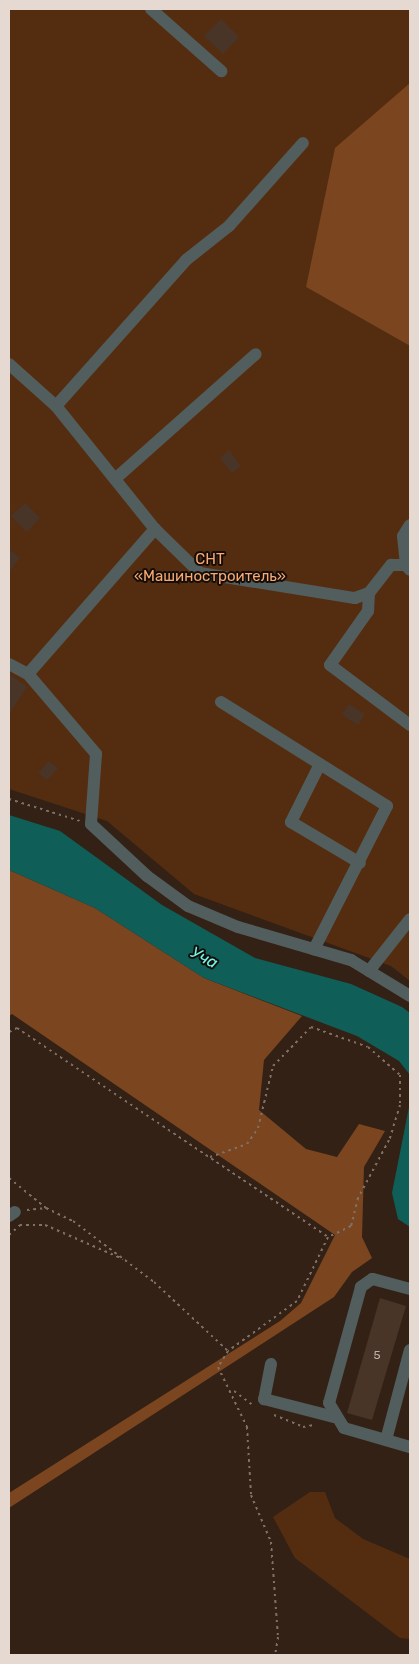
<!DOCTYPE html>
<html>
<head>
<meta charset="utf-8">
<style>
  body { margin:0 }
  #map { position:relative; width:419px; height:1664px; overflow:hidden; background:#332115; font-family:Rubik,sans-serif }
  div>[style] { position:absolute }
  [style*='--x'] { left:calc(var(--x)*1px); top:calc(var(--y)*1px); width:calc(var(--w)*1px); rotate:calc(var(--a)*1deg) }
  .green>* { inset:0; background:#542d10 }
  .forest>* { inset:0; background:#7a451f }
  .water>* { inset:0; background:#105e58 }
  .building>* { inset:0; background:#483528 }
  .path>* { height:2px; margin-top:-1px; transform-origin:0; background:repeating-linear-gradient(90deg,#807066 0 2.5px,transparent 0 6.5px) }
  .minor>* { height:12px; margin:-6px; padding:0 6px; transform-origin:6px; border-radius:6px; background:#525e5d }
  span { translate:-50% -50%; white-space:nowrap; text-align:center; line-height:1.15; -webkit-text-stroke:4px #150d08; paint-order:stroke }
  .number-label { font-size:12px; color:#beb0a7 }
  .number-label span { -webkit-text-stroke-width:0 }
  .park-label { font-size:15px; color:#faa972 }
  .water-label { font-size:16px; color:#72f7eb; font-style:italic }
  .frame { position:absolute; inset:0; border:10px solid #e5d9d1; pointer-events:none }
</style>
</head>
<body>
<div id="map">
  <div class="green">
    <div style="clip-path:polygon(9px 9px,410px 9px,410px 94px,306px 287px,410px 346px,410px 981px,391px 966px,194px 894px,107px 821px,9px 789px)"></div>
    <div style="clip-path:polygon(310px 1492px,325px 1492px,335px 1518px,363px 1539px,410px 1559px,410px 1639px,400px 1638px,295px 1558px,273px 1517px)"></div>
  </div>
  <div class="forest">
    <div style="clip-path:polygon(410px 83px,410px 346px,306px 287px,335px 148px)"></div>
    <div style="clip-path:polygon(9px 870px,95px 908px,204px 978px,302px 1016px,264px 1060px,259px 1110px,306px 1149px,337px 1157px,359px 1124px,385px 1131px,364px 1167px,362px 1237px,372px 1258px,352px 1272px,334px 1297px,9px 1508px,9px 1493px,280px 1321px,301px 1303px,335px 1235px,12px 1014px,9px 1016px)"></div>
  </div>
  <div class="water">
    <div style="clip-path:polygon(9px 815px,60px 831px,162px 905px,255px 958px,351px 984px,402px 1007px,410px 1013px,410px 1075px,399px 1061px,357px 1036px,204px 978px,95px 908px,9px 870px)"></div>
    <div style="clip-path:polygon(410px 1102px,410px 1227px,398px 1219px,392px 1193px)"></div>
  </div>
  <div class="building">
    <div style="clip-path:polygon(221px 19px,239px 37px,223px 54px,204px 36px)"></div>
    <div style="clip-path:polygon(229px 450px,241px 466px,232px 473px,220px 458px)"></div>
    <div style="clip-path:polygon(25px 503px,40px 518px,27px 532px,11px 516px)"></div>
    <div style="clip-path:polygon(9px 549px,20px 558px,9px 572px)"></div>
    <div style="clip-path:polygon(9px 674px,27px 687px,9px 714px)"></div>
    <div style="clip-path:polygon(349px 704px,365px 714px,358px 725px,342px 715px)"></div>
    <div style="clip-path:polygon(49px 761px,58px 768px,47px 780px,38px 773px)"></div>
    <div style="clip-path:polygon(380px 1298px,406px 1306px,372px 1420px,347px 1413px)"></div>
  </div>
  <div class="path">
    <div style="--x:9;--y:799;--w:74;--a:17.2"></div>
    <div style="--x:9;--y:1032;--w:9;--a:-27"></div>
    <div style="--x:17;--y:1028;--w:375;--a:33.9"></div>
    <div style="--x:210;--y:1157;--w:39;--a:-19"></div>
    <div style="--x:247;--y:1144;--w:19;--a:-55"></div>
    <div style="--x:258;--y:1128;--w:64;--a:-76.4"></div>
    <div style="--x:273;--y:1066;--w:54;--a:-45.7"></div>
    <div style="--x:311;--y:1027;--w:60;--a:19.3"></div>
    <div style="--x:368;--y:1047;--w:43;--a:41.2"></div>
    <div style="--x:400;--y:1075;--w:30;--a:90"></div>
    <div style="--x:400;--y:1105;--w:37;--a:107"></div>
    <div style="--x:389;--y:1140;--w:66;--a:118.1"></div>
    <div style="--x:358;--y:1198;--w:29;--a:104"></div>
    <div style="--x:351;--y:1226;--w:25;--a:154"></div>
    <div style="--x:328;--y:1237;--w:71;--a:115.8"></div>
    <div style="--x:297;--y:1301;--w:85;--a:144.1"></div>
    <div style="--x:9;--y:1178;--w:48;--a:39"></div>
    <div style="--x:27;--y:1210;--w:19;--a:-6"></div>
    <div style="--x:46;--y:1208;--w:30;--a:26"></div>
    <div style="--x:73;--y:1221;--w:101;--a:37"></div>
    <div style="--x:154;--y:1282;--w:101;--a:43"></div>
    <div style="--x:228;--y:1351;--w:19;--a:122"></div>
    <div style="--x:218;--y:1367;--w:67;--a:64.2"></div>
    <div style="--x:247;--y:1427;--w:68;--a:86.6"></div>
    <div style="--x:251;--y:1495;--w:51;--a:66.9"></div>
    <div style="--x:271;--y:1542;--w:95;--a:85.8"></div>
    <div style="--x:278;--y:1637;--w:18;--a:99"></div>
    <div style="--x:9;--y:1235;--w:15;--a:-42"></div>
    <div style="--x:20;--y:1225;--w:25;--a:0"></div>
    <div style="--x:45;--y:1225;--w:85;--a:23.6"></div>
    <div style="--x:234;--y:1391;--w:25;--a:37"></div>
    <div style="--x:274;--y:1415;--w:31;--a:22"></div>
    <div style="--x:303;--y:1427;--w:11;--a:-10"></div>
  </div>
  <div class="minor">
    <div style="--x:151;--y:9;--w:94;--a:41.5"></div>
    <div style="--x:9;--y:364;--w:63;--a:41.8"></div>
    <div style="--x:56;--y:406;--w:158;--a:51.2"></div>
    <div style="--x:155;--y:529;--w:63;--a:44.4"></div>
    <div style="--x:200;--y:573;--w:157;--a:9.2"></div>
    <div style="--x:355;--y:598;--w:15;--a:-20"></div>
    <div style="--x:369;--y:593;--w:36;--a:-52"></div>
    <div style="--x:391;--y:565;--w:15;--a:0"></div>
    <div style="--x:56;--y:406;--w:195;--a:-48.3"></div>
    <div style="--x:186;--y:260;--w:55;--a:-38.3"></div>
    <div style="--x:229;--y:226;--w:111;--a:-48.3"></div>
    <div style="--x:115;--y:479;--w:188;--a:-41.6"></div>
    <div style="--x:410;--y:525;--w:13;--a:122"></div>
    <div style="--x:403;--y:536;--w:29;--a:84"></div>
    <div style="--x:406;--y:565;--w:6;--a:51"></div>
    <div style="--x:369;--y:593;--w:18;--a:93"></div>
    <div style="--x:368;--y:611;--w:66;--a:125.1"></div>
    <div style="--x:330;--y:665;--w:100;--a:36.9"></div>
    <div style="--x:9;--y:664;--w:21;--a:28"></div>
    <div style="--x:28;--y:674;--w:105;--a:49.6"></div>
    <div style="--x:96;--y:754;--w:70;--a:94.1"></div>
    <div style="--x:91;--y:824;--w:76;--a:42.9"></div>
    <div style="--x:147;--y:876;--w:51;--a:36.2"></div>
    <div style="--x:188;--y:906;--w:54;--a:22.8"></div>
    <div style="--x:238;--y:927;--w:118;--a:16.3"></div>
    <div style="--x:351;--y:960;--w:69;--a:31.4"></div>
    <div style="--x:28;--y:674;--w:193;--a:-48.8"></div>
    <div style="--x:221;--y:702;--w:196;--a:32.1"></div>
    <div style="--x:387;--y:806;--w:161;--a:117"></div>
    <div style="--x:320;--y:764;--w:65;--a:116.6"></div>
    <div style="--x:291;--y:822;--w:80;--a:30.7"></div>
    <div style="--x:369;--y:971;--w:66;--a:-51.7"></div>
    <div style="--x:9;--y:1216;--w:7;--a:-34"></div>
    <div style="--x:410;--y:1289;--w:39;--a:-165"></div>
    <div style="--x:372;--y:1279;--w:14;--a:144"></div>
    <div style="--x:361;--y:1287;--w:120;--a:105.4"></div>
    <div style="--x:329;--y:1403;--w:29;--a:59"></div>
    <div style="--x:344;--y:1428;--w:69;--a:16.1"></div>
    <div style="--x:271;--y:1364;--w:36;--a:101"></div>
    <div style="--x:264;--y:1399;--w:72;--a:14.4"></div>
    <div style="--x:386;--y:1440;--w:93;--a:-75.1"></div>
  </div>
  <div class="number-label">
    <span style="left:377px;top:1356px">5</span>
  </div>
  <div class="park-label">
    <span style="left:210px;top:568px">СНТ<br>«Машиностроитель»</span>
  </div>
  <div class="water-label">
    <span style="left:204px;top:958px;rotate:28deg">Уча</span>
  </div>
  <div class="frame"></div>
</div>
</body>
</html>
